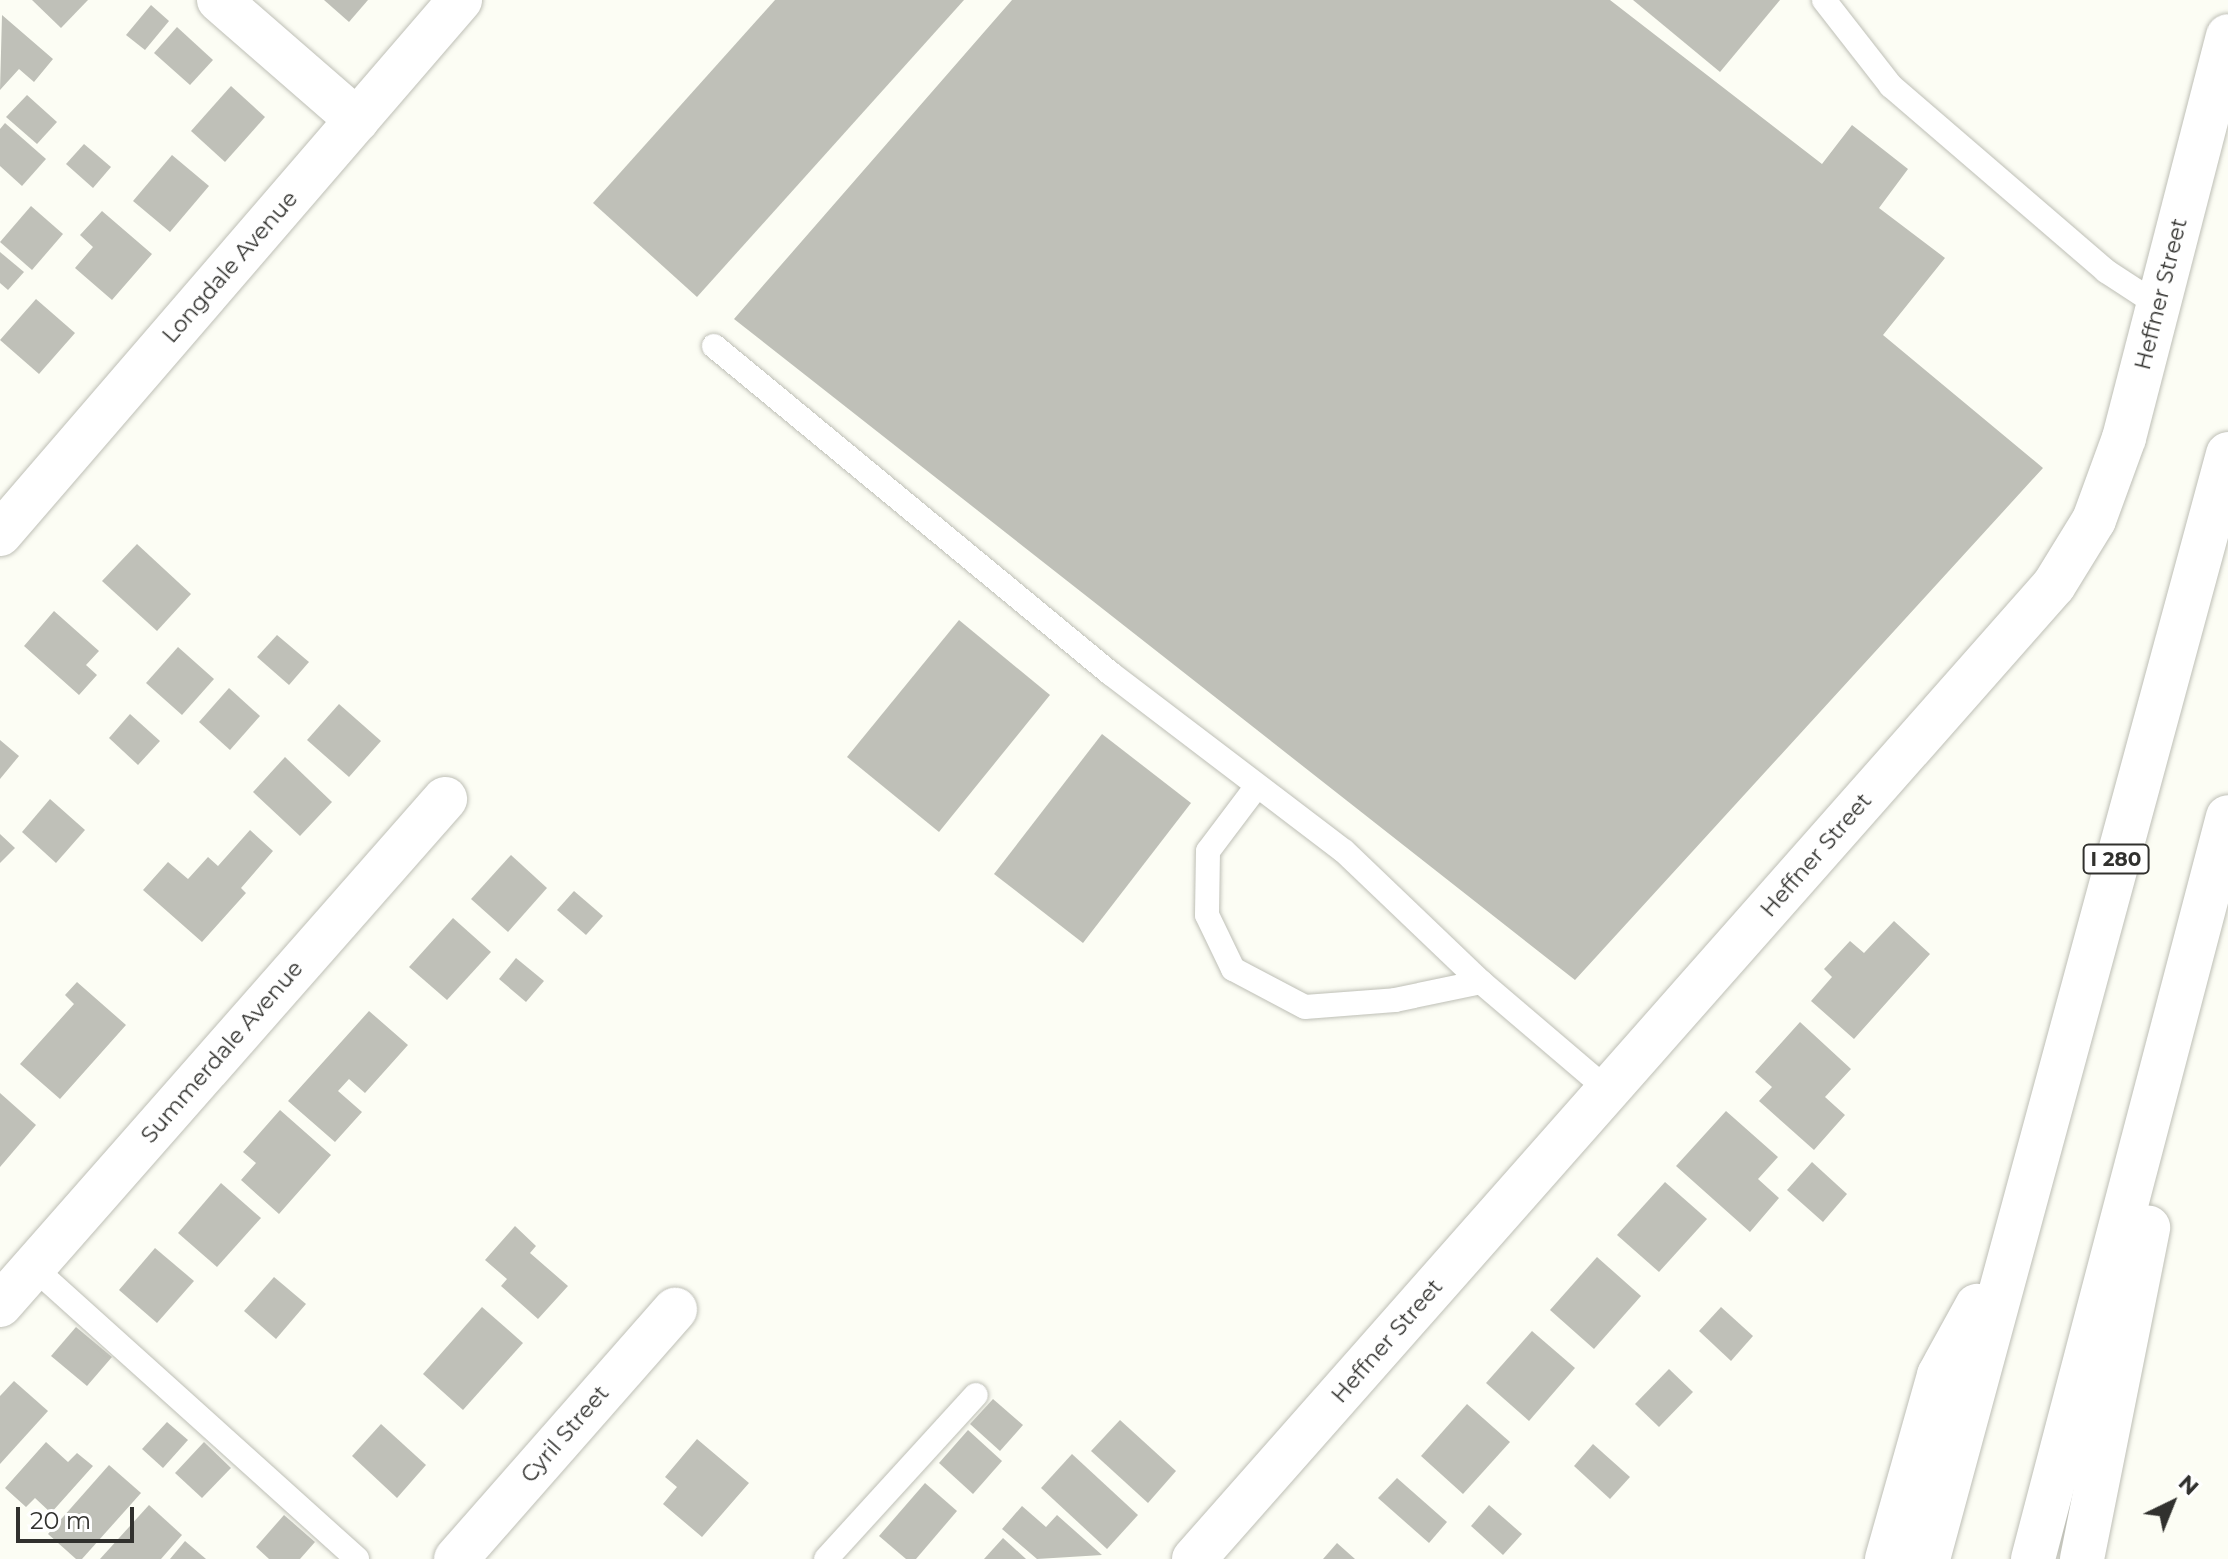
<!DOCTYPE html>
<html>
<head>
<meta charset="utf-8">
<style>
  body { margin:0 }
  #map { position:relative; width:2228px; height:1559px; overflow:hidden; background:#fcfdf4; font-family:Montserrat,sans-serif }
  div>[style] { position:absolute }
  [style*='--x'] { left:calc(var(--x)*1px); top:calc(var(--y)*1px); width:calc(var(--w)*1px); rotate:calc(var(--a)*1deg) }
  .building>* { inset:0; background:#bfc0b8 }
  .roads { filter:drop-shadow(0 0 2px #bebfb6) drop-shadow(0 0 2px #bebfb6) }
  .service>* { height:24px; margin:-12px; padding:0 12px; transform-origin:12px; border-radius:12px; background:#fff }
  .minor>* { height:44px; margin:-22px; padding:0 22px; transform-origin:22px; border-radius:22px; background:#fff }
  .tertiary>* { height:44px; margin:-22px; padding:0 22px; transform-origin:22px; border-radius:22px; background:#fff }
  .motorway>* { height:44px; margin:-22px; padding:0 22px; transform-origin:22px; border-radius:22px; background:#fff }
  span { translate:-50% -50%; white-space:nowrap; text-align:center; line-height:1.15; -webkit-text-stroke:7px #fff; paint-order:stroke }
  .shield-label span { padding:2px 6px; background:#fff; border:2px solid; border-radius:6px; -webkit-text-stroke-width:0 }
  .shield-label { font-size:20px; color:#31312e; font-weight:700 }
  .street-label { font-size:22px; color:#31312e }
  .north { position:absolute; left:2132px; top:1463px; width:80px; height:80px; -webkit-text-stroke:6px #fff; paint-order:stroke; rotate:43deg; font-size:22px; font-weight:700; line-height:32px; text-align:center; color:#31312e }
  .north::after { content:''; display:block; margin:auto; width:28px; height:36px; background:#31312e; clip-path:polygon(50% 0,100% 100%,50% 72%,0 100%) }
  .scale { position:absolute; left:16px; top:1507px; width:118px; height:36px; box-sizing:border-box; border:4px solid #31312e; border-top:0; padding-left:10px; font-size:24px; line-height:28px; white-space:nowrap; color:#31312e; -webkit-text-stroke:6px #fff; paint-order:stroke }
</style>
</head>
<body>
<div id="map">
  <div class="building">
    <div style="clip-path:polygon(32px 0,88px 0,61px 28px)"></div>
    <div style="clip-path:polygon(324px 0,368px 0,349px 22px)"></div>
    <div style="clip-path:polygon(775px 0,964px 0,697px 297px,593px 203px)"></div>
    <div style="clip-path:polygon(1012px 0,1610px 0,1822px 164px,1852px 125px,1908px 169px,1879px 208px,1945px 258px,1883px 335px,2043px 468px,1575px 980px,734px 319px)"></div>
    <div style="clip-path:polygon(1633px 0,1780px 0,1720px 72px)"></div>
    <div style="clip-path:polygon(151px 5px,169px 21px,145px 50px,126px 35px)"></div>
    <div style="clip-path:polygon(2px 15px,53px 59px,34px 82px,19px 69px,0 90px)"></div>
    <div style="clip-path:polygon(177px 27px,213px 60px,190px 85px,154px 53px)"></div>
    <div style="clip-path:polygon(231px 86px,265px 117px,225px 162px,191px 131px)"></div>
    <div style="clip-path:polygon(27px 95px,57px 122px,37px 144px,6px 117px)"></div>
    <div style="clip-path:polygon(5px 123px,46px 159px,22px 186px,0 166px,0 129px)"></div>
    <div style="clip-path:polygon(84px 144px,111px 167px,93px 188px,66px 164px)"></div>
    <div style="clip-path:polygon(172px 155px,209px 186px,170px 232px,133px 201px)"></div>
    <div style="clip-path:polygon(31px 206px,63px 234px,32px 270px,0 242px)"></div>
    <div style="clip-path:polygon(102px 211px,152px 254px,112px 300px,75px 268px,93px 247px,80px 235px)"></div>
    <div style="clip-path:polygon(0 252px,24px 272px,8px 290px,0 283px)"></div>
    <div style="clip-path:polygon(36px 299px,75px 333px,39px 374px,0 340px)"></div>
    <div style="clip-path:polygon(137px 544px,191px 594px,157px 631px,102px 581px)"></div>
    <div style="clip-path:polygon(54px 611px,99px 651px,86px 665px,97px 675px,79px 695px,24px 646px)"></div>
    <div style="clip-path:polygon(959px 620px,1050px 695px,939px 832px,847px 757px)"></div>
    <div style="clip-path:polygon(277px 635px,309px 662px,289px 685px,257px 657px)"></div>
    <div style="clip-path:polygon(178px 647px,214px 679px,182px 715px,146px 683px)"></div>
    <div style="clip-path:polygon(229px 688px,260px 716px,230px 750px,199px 722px)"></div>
    <div style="clip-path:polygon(339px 704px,381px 741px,349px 777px,307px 740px)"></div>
    <div style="clip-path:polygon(130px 714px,160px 741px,138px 765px,109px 738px)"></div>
    <div style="clip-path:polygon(1102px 734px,1191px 803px,1083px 943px,994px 874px)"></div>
    <div style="clip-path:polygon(0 740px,19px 756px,0 779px)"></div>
    <div style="clip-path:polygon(285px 757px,332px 802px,300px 836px,253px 792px)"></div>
    <div style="clip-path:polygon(50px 799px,85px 830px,56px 863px,22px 832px)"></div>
    <div style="clip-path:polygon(250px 830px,273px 851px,241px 888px,246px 893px,202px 942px,143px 890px,168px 862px,188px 879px,208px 857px,218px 866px)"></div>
    <div style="clip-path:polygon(0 834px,15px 848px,0 863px)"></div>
    <div style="clip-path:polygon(511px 855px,547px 888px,508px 932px,471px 899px)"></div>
    <div style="clip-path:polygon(574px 891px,603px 916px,586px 935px,557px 910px)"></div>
    <div style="clip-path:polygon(453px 918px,491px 952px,447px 1000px,409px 967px)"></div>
    <div style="clip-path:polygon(1894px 921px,1930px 954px,1854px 1039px,1811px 1001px,1832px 977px,1824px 969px,1850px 941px,1864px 953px)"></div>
    <div style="clip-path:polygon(516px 958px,544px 981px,526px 1002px,499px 979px)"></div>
    <div style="clip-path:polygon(77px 982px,126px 1025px,60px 1099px,20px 1064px,74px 1004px,65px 995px)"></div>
    <div style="clip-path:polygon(369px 1011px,408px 1045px,365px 1093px,349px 1079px,338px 1091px,362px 1112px,335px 1142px,288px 1101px)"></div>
    <div style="clip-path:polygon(1800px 1022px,1851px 1069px,1825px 1097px,1845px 1115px,1814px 1150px,1759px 1101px,1772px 1087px,1755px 1072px)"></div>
    <div style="clip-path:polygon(0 1093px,36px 1125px,0 1167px)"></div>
    <div style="clip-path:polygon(280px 1110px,331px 1155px,279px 1214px,241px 1180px,256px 1163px,243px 1152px)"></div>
    <div style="clip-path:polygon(1726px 1111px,1778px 1157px,1758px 1179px,1779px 1198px,1750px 1232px,1676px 1166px)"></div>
    <div style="clip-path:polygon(1812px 1162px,1847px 1194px,1823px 1222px,1787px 1190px)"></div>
    <div style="clip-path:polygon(1665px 1182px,1707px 1219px,1659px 1272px,1617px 1235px)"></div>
    <div style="clip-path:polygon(221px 1183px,261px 1218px,217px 1267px,178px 1233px)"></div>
    <div style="clip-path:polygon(515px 1226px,536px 1246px,530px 1253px,568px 1286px,538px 1319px,501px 1286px,507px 1279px,485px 1260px)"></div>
    <div style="clip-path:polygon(155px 1248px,194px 1281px,157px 1323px,119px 1290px)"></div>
    <div style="clip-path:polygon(1597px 1257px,1641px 1296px,1594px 1349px,1550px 1310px)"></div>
    <div style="clip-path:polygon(274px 1277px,306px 1304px,276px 1339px,244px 1311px)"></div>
    <div style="clip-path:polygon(482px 1307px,523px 1343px,463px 1410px,423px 1374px)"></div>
    <div style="clip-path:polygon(1721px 1307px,1753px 1336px,1731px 1361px,1699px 1331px)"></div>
    <div style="clip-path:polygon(76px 1327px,112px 1357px,87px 1386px,51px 1356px)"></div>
    <div style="clip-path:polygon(1532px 1331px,1575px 1368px,1529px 1421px,1486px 1383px)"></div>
    <div style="clip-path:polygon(1669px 1369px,1693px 1392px,1659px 1427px,1635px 1404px)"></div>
    <div style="clip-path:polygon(14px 1381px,48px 1411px,0 1464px,0 1396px)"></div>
    <div style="clip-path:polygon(993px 1399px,1023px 1425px,1000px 1451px,970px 1424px)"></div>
    <div style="clip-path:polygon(1467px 1404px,1510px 1442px,1463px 1494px,1421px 1456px)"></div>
    <div style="clip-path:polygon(1120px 1420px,1176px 1471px,1148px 1503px,1091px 1451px)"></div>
    <div style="clip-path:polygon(167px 1422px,188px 1440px,163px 1468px,142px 1449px)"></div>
    <div style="clip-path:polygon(381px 1424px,426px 1465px,397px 1498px,352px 1456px)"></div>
    <div style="clip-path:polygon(968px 1430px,1002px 1461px,973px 1494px,939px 1463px)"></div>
    <div style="clip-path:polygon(697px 1439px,749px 1483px,702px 1537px,663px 1504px,677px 1487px,665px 1477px)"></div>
    <div style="clip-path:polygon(46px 1442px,68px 1462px,77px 1453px,93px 1466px,51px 1513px,35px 1498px,26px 1507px,5px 1488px)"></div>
    <div style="clip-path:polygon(204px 1442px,231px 1468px,202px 1498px,175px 1473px)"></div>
    <div style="clip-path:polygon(1593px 1444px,1630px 1477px,1610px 1499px,1574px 1466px)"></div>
    <div style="clip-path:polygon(1072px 1454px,1138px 1515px,1107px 1549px,1041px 1488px)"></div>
    <div style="clip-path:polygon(109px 1465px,141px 1493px,82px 1559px,76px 1559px,48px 1534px)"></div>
    <div style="clip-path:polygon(1397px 1478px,1447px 1522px,1429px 1543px,1378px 1498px)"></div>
    <div style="clip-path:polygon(925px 1483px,957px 1511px,916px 1559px,906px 1559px,879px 1536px)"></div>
    <div style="clip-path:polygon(149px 1505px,182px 1535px,161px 1559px,100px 1559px)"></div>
    <div style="clip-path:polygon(1489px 1505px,1522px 1534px,1503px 1555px,1471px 1526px)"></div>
    <div style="clip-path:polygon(1022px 1506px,1046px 1527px,1057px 1515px,1102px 1555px,1037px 1559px,1002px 1529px)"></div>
    <div style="clip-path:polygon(284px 1515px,315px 1542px,300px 1559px,269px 1559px,256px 1547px)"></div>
    <div style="clip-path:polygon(1003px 1538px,1026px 1559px,984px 1559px)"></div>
    <div style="clip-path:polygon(185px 1541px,206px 1559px,170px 1559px)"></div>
    <div style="clip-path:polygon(1337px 1543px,1355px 1559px,1323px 1559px)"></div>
  </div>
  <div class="roads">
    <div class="service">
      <div style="--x:1824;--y:0;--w:109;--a:52.1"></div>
      <div style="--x:1891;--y:86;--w:284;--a:40.7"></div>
      <div style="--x:2106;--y:271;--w:62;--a:33.2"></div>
      <div style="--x:714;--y:346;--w:514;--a:39.55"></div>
      <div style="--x:1110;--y:673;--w:294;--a:37.3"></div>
      <div style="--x:1344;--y:851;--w:190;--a:43.7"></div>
      <div style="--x:1481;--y:982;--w:167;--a:40.4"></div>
      <div style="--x:1257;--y:786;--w:81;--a:127"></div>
      <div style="--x:1208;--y:851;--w:64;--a:90.9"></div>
      <div style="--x:1207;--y:915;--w:60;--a:64.3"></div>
      <div style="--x:1233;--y:969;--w:81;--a:27.8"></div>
      <div style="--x:1305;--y:1007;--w:90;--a:-4.4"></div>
      <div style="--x:1395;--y:1000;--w:88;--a:-11.8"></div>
      <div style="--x:33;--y:1267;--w:436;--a:42"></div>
      <div style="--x:826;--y:1559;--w:222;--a:-47.6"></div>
    </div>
    <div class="minor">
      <div style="--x:219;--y:0;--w:183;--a:41"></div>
      <div style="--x:0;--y:534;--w:705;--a:-49.26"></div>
      <div style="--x:0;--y:1305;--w:674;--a:-48.67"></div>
      <div style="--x:456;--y:1559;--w:332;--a:-48.7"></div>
    </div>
    <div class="tertiary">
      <div style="--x:1194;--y:1559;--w:1299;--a:-48.56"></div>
      <div style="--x:2054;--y:585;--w:76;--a:-58.4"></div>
      <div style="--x:2094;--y:520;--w:87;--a:-69.9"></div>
      <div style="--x:2124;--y:438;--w:415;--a:-75.5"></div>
    </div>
    <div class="motorway">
      <div style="--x:1887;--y:1559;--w:191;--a:-74.2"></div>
      <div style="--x:1939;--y:1375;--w:79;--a:-61.2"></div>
      <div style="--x:1928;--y:1559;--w:1145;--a:-74.81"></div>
      <div style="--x:2033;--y:1559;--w:767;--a:-75.28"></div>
      <div style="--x:2082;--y:1559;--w:338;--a:-78.7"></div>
    </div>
  </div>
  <div class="shield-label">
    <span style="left:2116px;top:859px">I 280</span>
  </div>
  <div class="street-label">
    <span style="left:230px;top:267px;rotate:-49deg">Longdale Avenue</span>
    <span style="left:2161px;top:294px;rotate:-76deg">Heffner Street</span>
    <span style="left:1816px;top:855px;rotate:-49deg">Heffner Street</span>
    <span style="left:222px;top:1052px;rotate:-49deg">Summerdale Avenue</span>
    <span style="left:1387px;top:1341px;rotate:-49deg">Heffner Street</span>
    <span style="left:565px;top:1434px;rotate:-49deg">Cyril Street</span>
  </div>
  <div class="north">N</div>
  <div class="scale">20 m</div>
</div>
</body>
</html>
